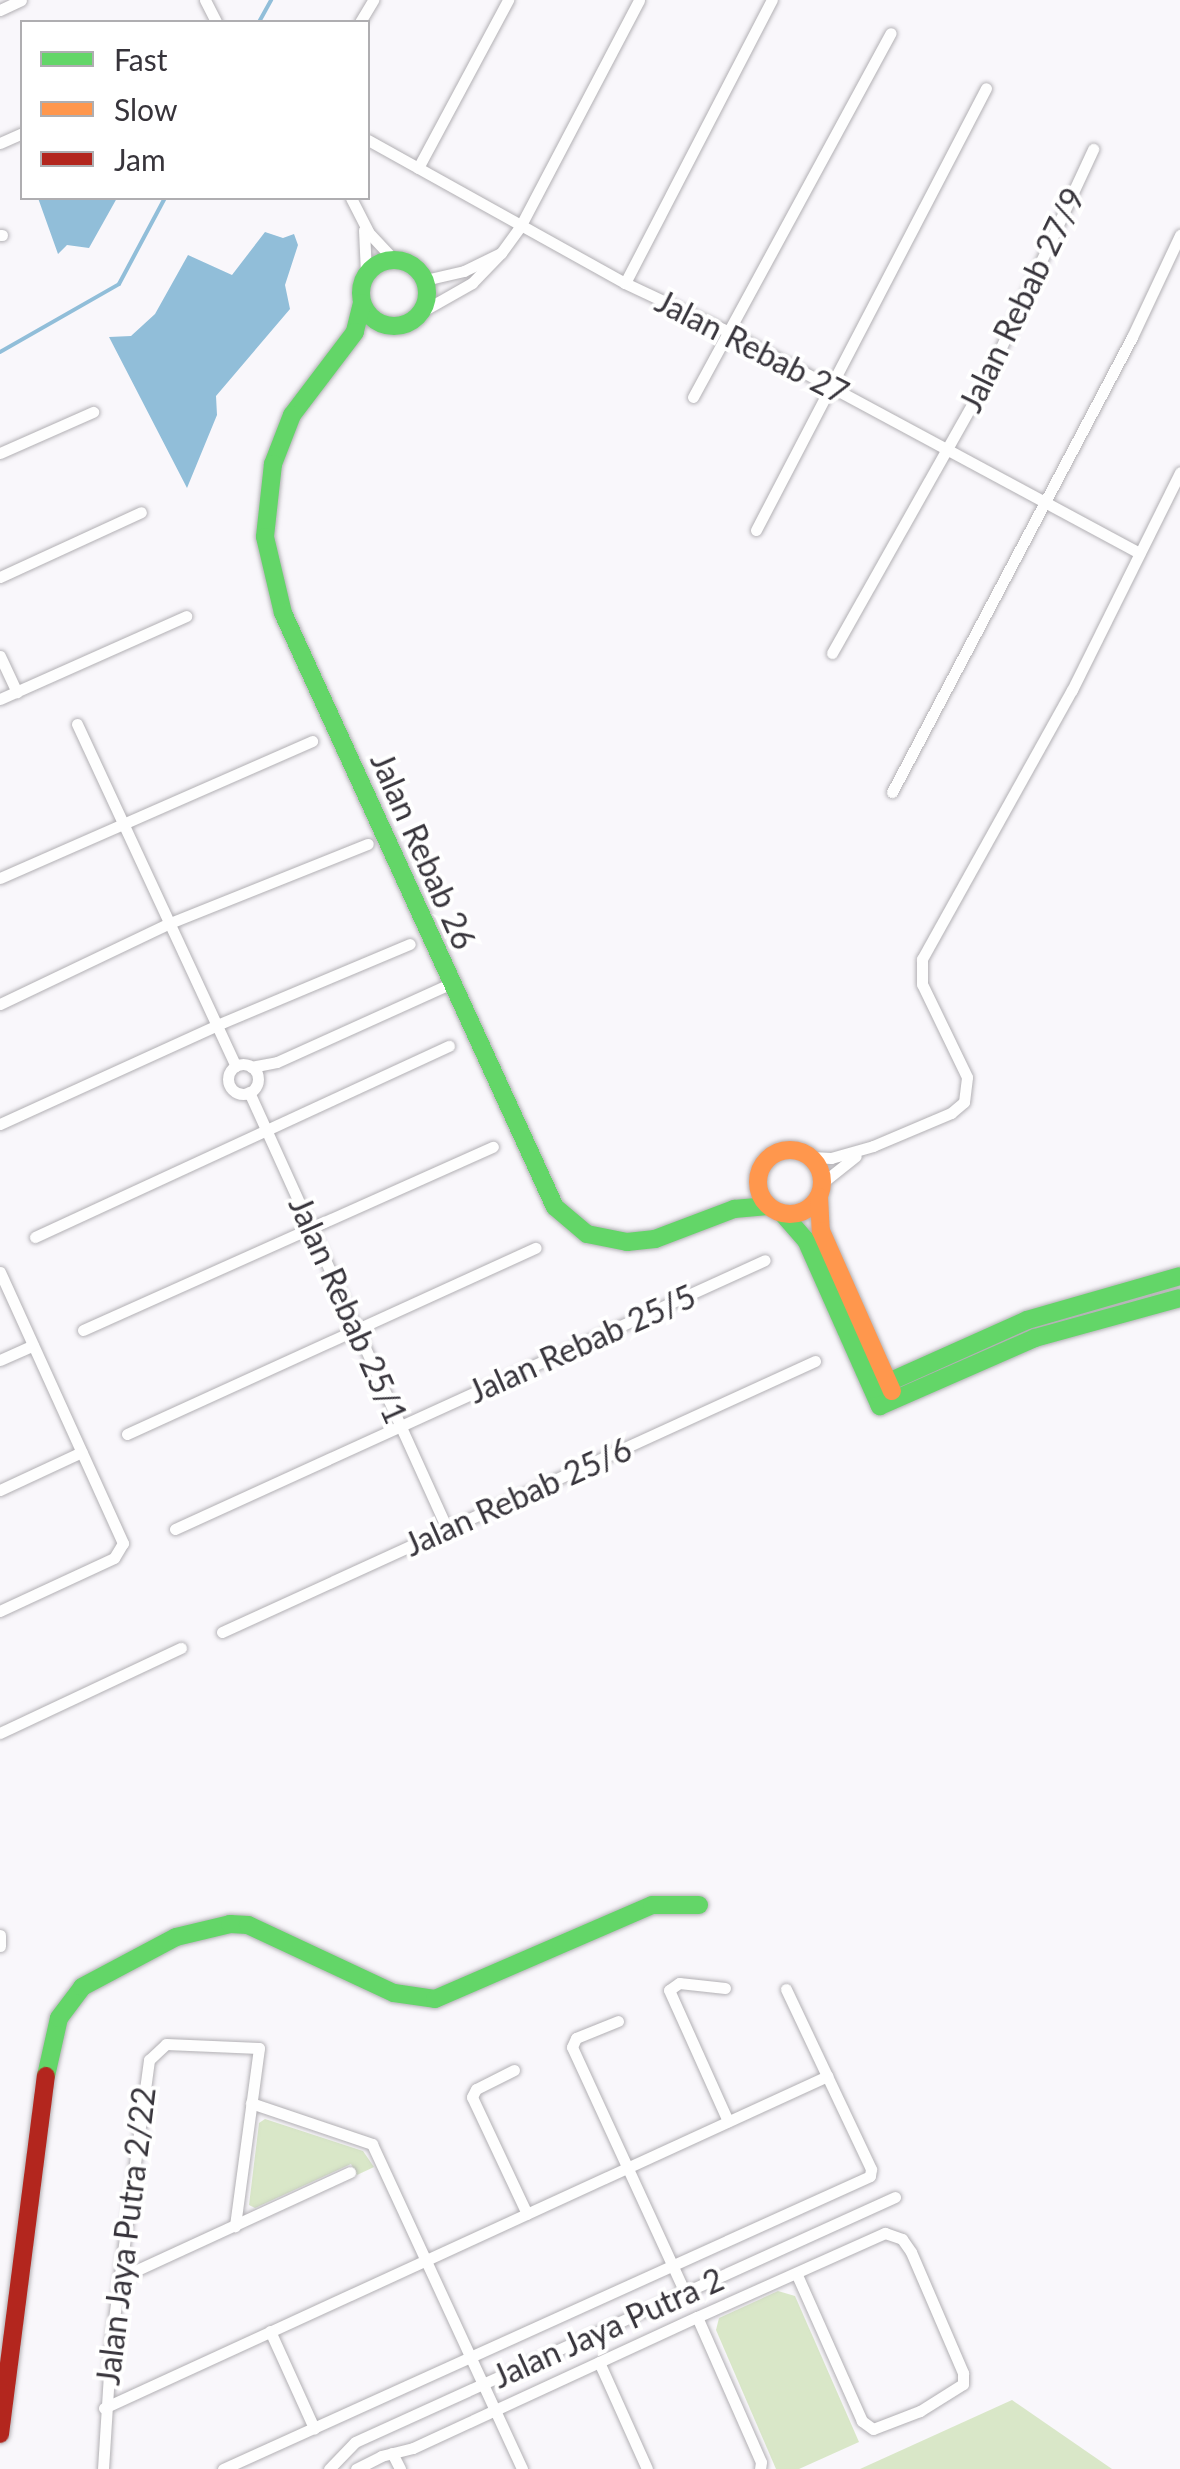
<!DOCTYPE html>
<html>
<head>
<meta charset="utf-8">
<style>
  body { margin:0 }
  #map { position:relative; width:1180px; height:2469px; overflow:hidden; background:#f9f7fb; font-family:Lato,sans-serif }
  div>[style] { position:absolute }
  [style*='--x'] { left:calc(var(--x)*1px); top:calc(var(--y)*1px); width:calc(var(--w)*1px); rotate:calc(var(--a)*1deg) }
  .green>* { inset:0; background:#d9e7c8 }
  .water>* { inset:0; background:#91bed9 }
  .stream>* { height:4px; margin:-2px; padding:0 2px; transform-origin:2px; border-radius:2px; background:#91bed9 }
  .roads { filter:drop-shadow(0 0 2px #b2b0b4) drop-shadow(0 0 2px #b2b0b4) }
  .street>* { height:11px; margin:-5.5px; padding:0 5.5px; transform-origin:5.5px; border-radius:5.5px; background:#fefefe }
  .street>.ring { margin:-5.5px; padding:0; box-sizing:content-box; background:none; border:11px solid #fefefe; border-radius:50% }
  .fast>* { height:18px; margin:-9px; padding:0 9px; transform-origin:9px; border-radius:9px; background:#63d668 }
  .fast>.ring { margin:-9px; padding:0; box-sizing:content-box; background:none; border:18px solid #63d668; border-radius:50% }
  .slow>* { height:18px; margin:-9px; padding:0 9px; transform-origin:9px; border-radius:9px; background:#ff974d }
  .slow>.ring { margin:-9px; padding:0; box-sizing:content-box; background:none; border:18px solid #ff974d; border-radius:50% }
  .jam>* { height:18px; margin:-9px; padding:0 9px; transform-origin:9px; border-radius:9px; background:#b3261e }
  span { translate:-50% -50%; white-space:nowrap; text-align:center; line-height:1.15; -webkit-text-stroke:8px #fff; paint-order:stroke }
  .street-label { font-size:32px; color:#37343b }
  .legend { position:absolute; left:20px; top:20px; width:350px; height:180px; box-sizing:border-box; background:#fff; border:2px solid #afaeb1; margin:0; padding:12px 18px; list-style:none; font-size:30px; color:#37343b }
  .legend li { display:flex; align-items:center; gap:20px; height:50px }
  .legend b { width:50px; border:2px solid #afaeb1 }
</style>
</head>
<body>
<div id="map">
  <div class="green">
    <div style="clip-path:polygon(265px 2119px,363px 2151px,374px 2167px,357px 2175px,351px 2164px,255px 2208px,249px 2205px,259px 2123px)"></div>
    <div style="clip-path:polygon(778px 2291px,795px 2296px,859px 2442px,799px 2469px,776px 2469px,716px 2330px,719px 2318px)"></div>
    <div style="clip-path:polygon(1012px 2400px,1112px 2469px,860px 2469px)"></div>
  </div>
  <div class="water">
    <div style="clip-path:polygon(38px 198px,117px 198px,89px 248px,67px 245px,58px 254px)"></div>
    <div style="clip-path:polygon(265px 232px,283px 238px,294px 234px,298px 245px,285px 285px,290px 309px,216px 396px,217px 415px,187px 488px,109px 337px,131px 336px,155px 314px,188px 255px,232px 275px)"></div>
  </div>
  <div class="stream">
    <div style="--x:259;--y:22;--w:25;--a:-61"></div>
    <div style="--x:0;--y:352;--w:137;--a:-29.7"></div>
    <div style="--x:119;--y:284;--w:98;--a:-61.9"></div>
  </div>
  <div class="roads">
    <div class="street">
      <div style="--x:205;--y:0;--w:25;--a:63"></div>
      <div style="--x:0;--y:10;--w:23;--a:-25"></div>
      <div style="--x:360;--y:22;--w:26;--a:-59"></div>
      <div style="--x:368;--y:140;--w:294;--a:29.1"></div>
      <div style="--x:625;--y:283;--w:115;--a:25.2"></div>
      <div style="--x:729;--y:332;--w:464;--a:28.3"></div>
      <div style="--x:0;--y:143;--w:24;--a:-24"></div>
      <div style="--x:418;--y:168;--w:191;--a:-61.8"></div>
      <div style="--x:351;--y:198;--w:38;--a:63"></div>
      <div style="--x:368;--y:232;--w:37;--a:47"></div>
      <div style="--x:364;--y:230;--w:43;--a:87.3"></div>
      <div style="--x:0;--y:235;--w:2;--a:0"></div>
      <div style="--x:501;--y:253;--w:34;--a:-54"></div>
      <div style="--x:521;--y:225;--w:254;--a:-62.3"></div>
      <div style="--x:625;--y:283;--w:319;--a:-62.6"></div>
      <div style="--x:421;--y:312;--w:59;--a:-29.6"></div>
      <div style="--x:472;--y:283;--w:42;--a:-46"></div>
      <div style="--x:501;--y:253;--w:41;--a:154.1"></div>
      <div style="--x:464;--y:271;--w:40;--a:167"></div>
      <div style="--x:693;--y:397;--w:414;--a:-61.5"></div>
      <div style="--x:0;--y:453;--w:102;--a:-23.8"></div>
      <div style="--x:756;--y:530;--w:498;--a:-62.5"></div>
      <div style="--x:0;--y:577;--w:155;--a:-24.7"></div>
      <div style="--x:832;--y:653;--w:311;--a:-60.6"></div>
      <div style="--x:985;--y:382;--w:257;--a:-65.1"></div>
      <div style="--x:0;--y:656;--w:40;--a:65"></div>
      <div style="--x:0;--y:699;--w:204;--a:-24"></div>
      <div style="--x:77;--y:724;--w:377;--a:65.1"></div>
      <div style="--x:892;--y:792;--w:514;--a:-62.19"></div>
      <div style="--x:1132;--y:337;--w:113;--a:-64.8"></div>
      <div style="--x:0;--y:878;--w:341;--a:-23.7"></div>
      <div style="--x:0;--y:1004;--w:188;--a:-25.5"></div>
      <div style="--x:170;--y:923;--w:213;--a:-21.8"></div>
      <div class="ring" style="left:228px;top:1064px;width:19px;height:19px"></div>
      <div style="--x:251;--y:1067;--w:26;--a:-11"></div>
      <div style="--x:277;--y:1062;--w:190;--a:-24.3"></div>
      <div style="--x:249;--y:1092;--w:479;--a:65.6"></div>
      <div style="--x:0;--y:1124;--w:239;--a:-24.5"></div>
      <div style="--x:217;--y:1025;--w:209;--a:-22.8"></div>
      <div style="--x:811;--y:1157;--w:20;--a:3"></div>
      <div style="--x:831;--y:1158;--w:44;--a:-15.9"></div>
      <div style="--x:873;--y:1146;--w:85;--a:-22.9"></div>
      <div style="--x:951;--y:1113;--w:17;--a:-40"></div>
      <div style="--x:964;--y:1102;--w:25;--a:-83"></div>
      <div style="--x:967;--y:1077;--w:103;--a:-115.8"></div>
      <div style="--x:922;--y:984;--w:25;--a:-90"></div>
      <div style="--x:922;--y:959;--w:308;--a:-60.9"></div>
      <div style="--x:1072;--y:690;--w:243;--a:-63.6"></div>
      <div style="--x:822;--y:1183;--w:43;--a:-38.5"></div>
      <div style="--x:35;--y:1237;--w:456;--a:-24.8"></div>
      <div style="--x:0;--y:1272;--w:298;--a:65.6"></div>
      <div style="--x:123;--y:1543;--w:17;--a:121"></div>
      <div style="--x:114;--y:1558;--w:126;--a:155.1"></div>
      <div style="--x:83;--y:1330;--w:449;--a:-24.1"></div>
      <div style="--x:0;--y:1360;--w:36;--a:-24"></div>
      <div style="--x:127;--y:1434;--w:449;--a:-24.5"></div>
      <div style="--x:0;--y:1490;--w:90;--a:-24.9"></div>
      <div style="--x:175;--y:1529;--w:648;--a:-24.51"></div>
      <div style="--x:222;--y:1632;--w:652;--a:-24.56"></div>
      <div style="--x:0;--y:1733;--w:200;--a:-25.2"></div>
      <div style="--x:0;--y:1935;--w:11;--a:90"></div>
      <div style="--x:725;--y:1988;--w:46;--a:-173.8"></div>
      <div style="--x:679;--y:1983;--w:12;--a:145"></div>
      <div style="--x:669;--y:1990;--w:144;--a:65.8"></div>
      <div style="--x:618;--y:2021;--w:45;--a:158"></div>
      <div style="--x:576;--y:2038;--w:10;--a:114"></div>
      <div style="--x:572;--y:2047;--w:271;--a:65.3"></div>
      <div style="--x:514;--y:2070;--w:42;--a:153.4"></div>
      <div style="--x:476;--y:2089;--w:9;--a:117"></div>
      <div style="--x:472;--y:2097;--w:129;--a:64.8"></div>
      <div style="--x:251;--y:2103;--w:128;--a:18.7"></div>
      <div style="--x:372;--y:2144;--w:358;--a:65.2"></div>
      <div style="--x:122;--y:2277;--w:251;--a:-24.7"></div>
      <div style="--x:697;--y:2317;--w:158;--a:66.2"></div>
      <div style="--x:761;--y:2462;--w:7;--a:98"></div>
      <div style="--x:270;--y:2331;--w:107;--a:65.6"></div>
      <div style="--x:599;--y:2362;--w:117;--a:65.8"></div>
      <div style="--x:104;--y:2408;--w:796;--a:-24.66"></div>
      <div style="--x:392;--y:2453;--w:18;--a:63"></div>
      <div style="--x:103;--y:2469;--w:128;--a:-86.4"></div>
      <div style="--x:111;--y:2341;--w:284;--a:-82.3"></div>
      <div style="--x:149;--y:2060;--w:23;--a:-43"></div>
      <div style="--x:166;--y:2044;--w:93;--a:2.5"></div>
      <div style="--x:259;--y:2048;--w:180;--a:97.7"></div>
      <div style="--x:223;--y:2469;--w:710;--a:-24.36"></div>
      <div style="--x:870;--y:2176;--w:7;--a:-82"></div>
      <div style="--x:871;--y:2169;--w:199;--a:-115.3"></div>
      <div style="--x:329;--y:2469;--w:37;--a:-46"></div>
      <div style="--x:355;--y:2442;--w:593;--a:-24.4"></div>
      <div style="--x:356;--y:2469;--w:28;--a:-27"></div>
      <div style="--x:381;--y:2456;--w:33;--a:-14"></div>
      <div style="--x:413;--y:2448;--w:313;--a:-24.8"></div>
      <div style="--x:697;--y:2317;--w:206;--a:-24.1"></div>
      <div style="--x:885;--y:2233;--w:18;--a:19"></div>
      <div style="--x:902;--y:2239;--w:16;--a:55"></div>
      <div style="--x:911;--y:2252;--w:132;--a:66.7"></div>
      <div style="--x:963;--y:2373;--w:11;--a:90"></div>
      <div style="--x:963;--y:2384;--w:51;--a:147.9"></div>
      <div style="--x:920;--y:2411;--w:50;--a:159"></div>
      <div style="--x:873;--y:2429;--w:14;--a:-144"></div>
      <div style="--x:862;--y:2421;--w:162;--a:-114"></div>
    </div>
    <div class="fast">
      <div class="ring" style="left:361px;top:260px;width:48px;height:48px"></div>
      <div style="--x:362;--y:303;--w:30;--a:104"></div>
      <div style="--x:355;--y:332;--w:104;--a:127.2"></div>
      <div style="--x:292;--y:415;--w:53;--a:111.2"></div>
      <div style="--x:273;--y:464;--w:73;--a:96.3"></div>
      <div style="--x:265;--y:537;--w:78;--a:76.7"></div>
      <div style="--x:283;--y:613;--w:653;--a:65.4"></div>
      <div style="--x:555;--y:1207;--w:42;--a:40.2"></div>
      <div style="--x:587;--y:1234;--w:41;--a:11.3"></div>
      <div style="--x:627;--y:1242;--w:28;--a:-6"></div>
      <div style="--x:655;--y:1239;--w:85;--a:-20.8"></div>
      <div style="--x:734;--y:1209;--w:34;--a:-5"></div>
      <div style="--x:783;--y:1214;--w:35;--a:49"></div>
      <div style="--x:806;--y:1240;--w:182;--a:66"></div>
      <div style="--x:880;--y:1406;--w:169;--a:-23.7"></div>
      <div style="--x:1035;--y:1338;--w:150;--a:-15.4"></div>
      <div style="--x:873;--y:1389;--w:169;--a:-24.1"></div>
      <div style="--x:1027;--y:1320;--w:159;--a:-16"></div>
      <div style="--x:46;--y:2076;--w:59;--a:-77.4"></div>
      <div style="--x:59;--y:2018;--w:39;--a:-53"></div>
      <div style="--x:82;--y:1987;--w:106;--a:-28"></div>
      <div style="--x:176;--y:1937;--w:56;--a:-13.5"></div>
      <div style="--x:230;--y:1924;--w:18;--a:3"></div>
      <div style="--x:248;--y:1925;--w:161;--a:25"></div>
      <div style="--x:394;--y:1993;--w:41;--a:8.3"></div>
      <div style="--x:435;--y:1999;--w:236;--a:-23.4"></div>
      <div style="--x:652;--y:1905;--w:47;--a:0"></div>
    </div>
    <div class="slow">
      <div class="ring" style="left:758px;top:1150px;width:46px;height:46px"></div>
      <div style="--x:819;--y:1197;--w:34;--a:87"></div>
      <div style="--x:821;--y:1231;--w:175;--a:66.1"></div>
    </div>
    <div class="jam">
      <div style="--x:0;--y:2434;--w:361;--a:-82.7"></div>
    </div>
  </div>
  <div class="street-label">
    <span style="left:1022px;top:300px;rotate:-64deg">Jalan Rebab 27/9</span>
    <span style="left:752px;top:347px;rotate:27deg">Jalan Rebab 27</span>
    <span style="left:423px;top:851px;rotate:66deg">Jalan Rebab 26</span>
    <span style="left:348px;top:1310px;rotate:66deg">Jalan Rebab 25/1</span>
    <span style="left:582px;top:1344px;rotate:-24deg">Jalan Rebab 25/5</span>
    <span style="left:518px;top:1497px;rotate:-24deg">Jalan Rebab 25/6</span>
    <span style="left:126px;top:2236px;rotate:-83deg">Jalan Jaya Putra 2/22</span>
    <span style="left:608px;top:2328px;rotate:-24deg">Jalan Jaya Putra 2</span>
  </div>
  <ul class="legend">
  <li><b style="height:12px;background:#63d668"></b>Fast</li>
  <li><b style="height:12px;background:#ff974d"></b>Slow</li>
  <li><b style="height:12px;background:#b3261e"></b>Jam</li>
  </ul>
</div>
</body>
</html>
